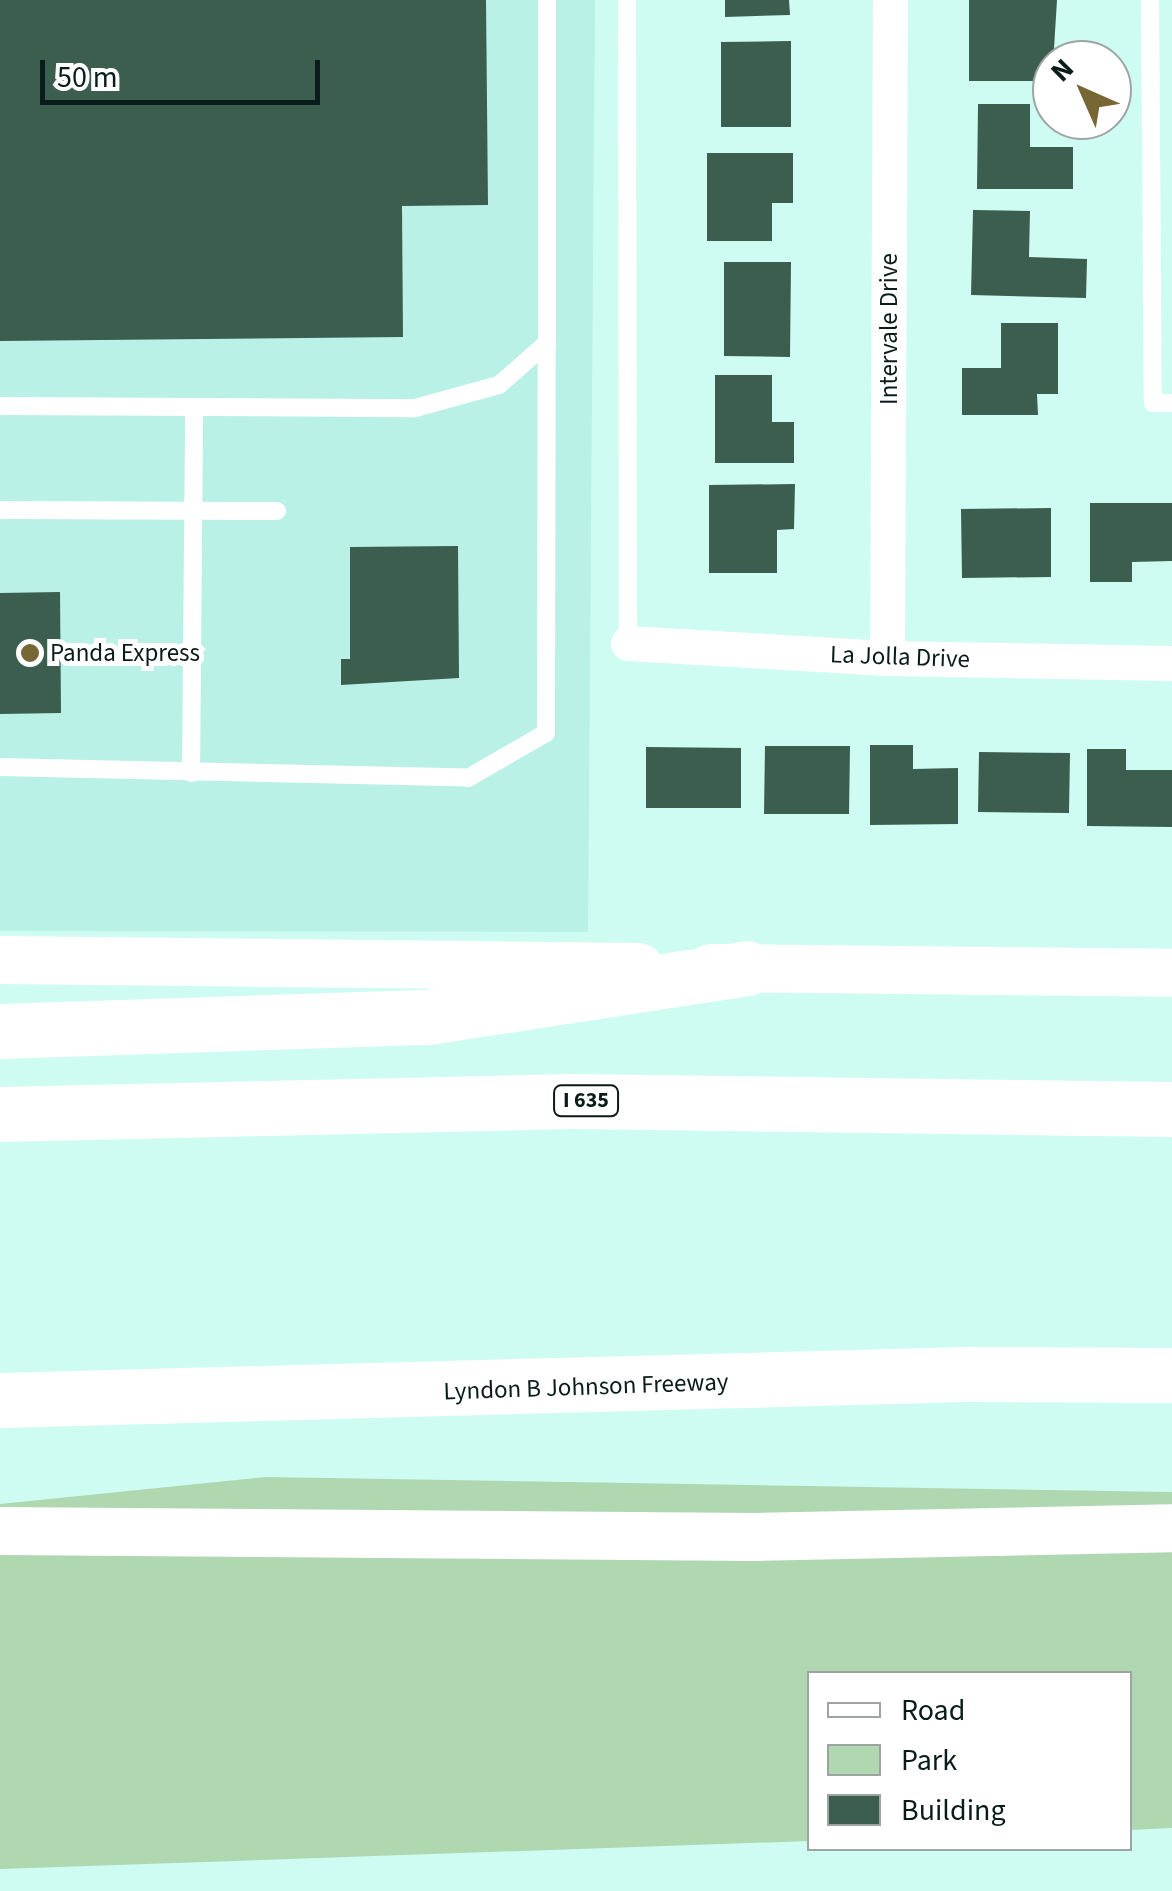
<!DOCTYPE html>
<html>
<head>
<meta charset="utf-8">
<style>
  body { margin:0 }
  #map { position:relative; width:1172px; height:1891px; overflow:hidden; background:#cefcf3; font-family:"Source Sans 3",sans-serif }
  div>[style] { position:absolute }
  [style*='--x'] { left:calc(var(--x)*1px); top:calc(var(--y)*1px); width:calc(var(--w)*1px); rotate:calc(var(--a)*1deg) }
  .built>* { inset:0; background:#b9f1e7 }
  .green>* { inset:0; background:#afd8b1 }
  .building>* { inset:0; background:#3b5e4f }
  .lane>* { height:18px; margin:-9px; padding:0 9px; transform-origin:9px; border-radius:9px; background:#fff }
  .street>* { height:35px; margin:-17.5px; padding:0 17.5px; transform-origin:17.5px; border-radius:17.5px; background:#fff }
  .secondary>* { height:48px; margin:-24px; padding:0 24px; transform-origin:24px; border-radius:24px; background:#fff }
  .highway>* { height:55px; margin:-27.5px; padding:0 27.5px; transform-origin:27.5px; border-radius:27.5px; background:#fff }
  .dots>* { width:28px; height:28px; translate:-50% -50%; box-sizing:border-box; border:5px solid #fff; border-radius:50% }
  span { translate:-50% -50%; white-space:nowrap; text-align:center; line-height:1.15; -webkit-text-stroke:10px #fff; paint-order:stroke }
  .shield-label span { padding:2px 8px; background:#fff; border:2px solid; border-radius:8px; -webkit-text-stroke-width:0 }
  .shield-label { font-size:22px; color:#0a1c19; font-weight:700 }
  .street-label { font-size:25px; color:#0a1c19 }
  .poi-label { font-size:25px; color:#0a1c19 }
  .left { translate:0 -50%; text-align:left }
  .legend { position:absolute; left:807px; top:1671px; width:325px; height:180px; box-sizing:border-box; background:#fff; border:2px solid #9da4a3; margin:0; padding:12px 18px; list-style:none; font-size:30px; color:#0a1c19 }
  .legend li { display:flex; align-items:center; gap:20px; height:50px }
  .legend b { width:50px; border:2px solid #9da4a3 }
  .north { position:absolute; left:1032px; top:40px; width:100px; height:100px; box-sizing:border-box; background:#fff; border:2px solid #9da4a3; border-radius:50%; rotate:315deg; font-size:28px; font-weight:700; line-height:40px; text-align:center; color:#0a1c19 }
  .north::after { content:''; display:block; margin:auto; width:35px; height:45px; background:#776735; clip-path:polygon(50% 0,100% 100%,50% 72%,0 100%) }
  .scale { position:absolute; left:40px; top:60px; width:280px; height:45px; box-sizing:border-box; border:5px solid #0a1c19; border-top:0; padding-left:12px; font-size:30px; line-height:35px; white-space:nowrap; color:#0a1c19; -webkit-text-stroke:8px #fff; paint-order:stroke }
</style>
</head>
<body>
<div id="map">
  <div class="built">
    <div style="clip-path:polygon(0 0,595px 0,588px 932px,0 931px)"></div>
  </div>
  <div class="green">
    <div style="clip-path:polygon(266px 1477px,1172px 1492px,1172px 1828px,1130px 1830px,1130px 1674px,810px 1674px,809px 1841px,0 1869px,0 1504px)"></div>
  </div>
  <div class="building">
    <div style="clip-path:polygon(0 0,486px 0,488px 205px,402px 206px,403px 337px,0 341px)"></div>
    <div style="clip-path:polygon(725px 0,789px 0,790px 15px,725px 17px)"></div>
    <div style="clip-path:polygon(969px 0,1057px 0,1052px 81px,969px 81px)"></div>
    <div style="clip-path:polygon(791px 41px,791px 127px,721px 127px,721px 42px)"></div>
    <div style="clip-path:polygon(978px 104px,1030px 104px,1030px 147px,1073px 147px,1073px 189px,977px 189px)"></div>
    <div style="clip-path:polygon(707px 153px,793px 153px,793px 203px,772px 203px,772px 241px,707px 241px)"></div>
    <div style="clip-path:polygon(973px 210px,1030px 211px,1029px 257px,1087px 259px,1086px 298px,971px 295px)"></div>
    <div style="clip-path:polygon(724px 262px,791px 262px,790px 357px,724px 356px)"></div>
    <div style="clip-path:polygon(1001px 323px,1058px 323px,1058px 394px,1037px 394px,1038px 415px,962px 415px,962px 368px,1001px 368px)"></div>
    <div style="clip-path:polygon(715px 375px,772px 375px,772px 422px,794px 422px,794px 463px,715px 463px)"></div>
    <div style="clip-path:polygon(795px 484px,794px 529px,777px 530px,777px 573px,709px 573px,709px 485px)"></div>
    <div style="clip-path:polygon(1090px 503px,1172px 503px,1172px 561px,1132px 562px,1132px 582px,1090px 582px)"></div>
    <div style="clip-path:polygon(1051px 508px,1051px 577px,962px 578px,961px 509px)"></div>
    <div style="clip-path:polygon(458px 546px,459px 678px,341px 685px,341px 659px,350px 659px,350px 547px)"></div>
    <div style="clip-path:polygon(60px 592px,61px 713px,0 714px,0 593px)"></div>
    <div style="clip-path:polygon(870px 745px,913px 745px,913px 769px,958px 768px,958px 824px,870px 825px)"></div>
    <div style="clip-path:polygon(765px 746px,850px 746px,849px 814px,764px 814px)"></div>
    <div style="clip-path:polygon(646px 747px,741px 748px,741px 808px,646px 808px)"></div>
    <div style="clip-path:polygon(1087px 749px,1126px 749px,1126px 770px,1172px 770px,1172px 827px,1087px 826px)"></div>
    <div style="clip-path:polygon(979px 752px,1070px 753px,1069px 813px,978px 812px)"></div>
  </div>
  <div class="lane">
    <div style="--x:627;--y:0;--w:643;--a:89.91"></div>
    <div style="--x:1150;--y:0;--w:403;--a:89.6"></div>
    <div style="--x:1153;--y:403;--w:19;--a:0"></div>
    <div style="--x:0;--y:406;--w:415;--a:0.3"></div>
    <div style="--x:415;--y:408;--w:87;--a:-15.3"></div>
    <div style="--x:499;--y:385;--w:64;--a:-41.2"></div>
    <div style="--x:547;--y:343;--w:343;--a:-90"></div>
    <div style="--x:0;--y:510;--w:277;--a:0.2"></div>
    <div style="--x:0;--y:767;--w:468;--a:1.3"></div>
    <div style="--x:468;--y:778;--w:90;--a:-30"></div>
    <div style="--x:546;--y:733;--w:390;--a:-89.9"></div>
    <div style="--x:191;--y:773;--w:366;--a:-89.5"></div>
  </div>
  <div class="street">
    <div style="--x:628;--y:643;--w:259;--a:3.3"></div>
    <div style="--x:887;--y:658;--w:285;--a:1"></div>
    <div style="--x:887;--y:658;--w:658;--a:-89.74"></div>
  </div>
  <div class="secondary">
    <div style="--x:0;--y:960;--w:639;--a:0.63"></div>
    <div style="--x:711;--y:968;--w:461;--a:0.6"></div>
    <div style="--x:0;--y:1531;--w:754;--a:0.46"></div>
    <div style="--x:754;--y:1537;--w:418;--a:-1.2"></div>
  </div>
  <div class="highway">
    <div style="--x:0;--y:1031;--w:428;--a:-1.9"></div>
    <div style="--x:428;--y:1017;--w:323;--a:-8.7"></div>
    <div style="--x:0;--y:1114;--w:571;--a:-1.3"></div>
    <div style="--x:571;--y:1101;--w:601;--a:0.76"></div>
    <div style="--x:0;--y:1400;--w:966;--a:-1.54"></div>
    <div style="--x:966;--y:1374;--w:206;--a:0.3"></div>
  </div>
  <div class="dots">
    <div style="left:30px;top:653px;background:#776735"></div>
  </div>
  <div class="shield-label">
    <span style="left:586px;top:1101px">I 635</span>
  </div>
  <div class="street-label">
    <span style="left:889px;top:329px;rotate:-90deg">Intervale Drive</span>
    <span style="left:900px;top:657px;rotate:2deg">La Jolla Drive</span>
    <span style="left:586px;top:1387px;rotate:-2deg">Lyndon B Johnson Freeway</span>
  </div>
  <div class="poi-label">
    <span class="left" style="left:50px;top:653px">Panda Express</span>
  </div>
  <ul class="legend">
  <li><b style="height:12px;background:#fff"></b>Road</li>
  <li><b style="height:28px;background:#afd8b1"></b>Park</li>
  <li><b style="height:28px;background:#3b5e4f"></b>Building</li>
  </ul>
  <div class="north">N</div>
  <div class="scale">50 m</div>
</div>
</body>
</html>
